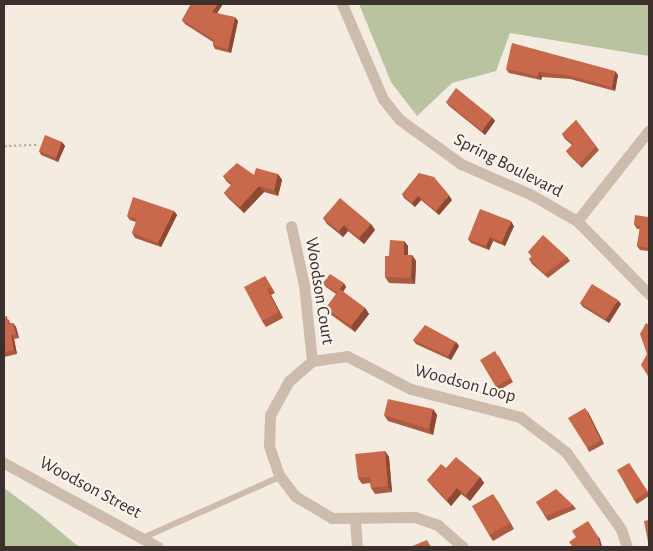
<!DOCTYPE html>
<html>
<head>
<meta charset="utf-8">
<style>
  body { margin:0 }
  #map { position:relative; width:653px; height:551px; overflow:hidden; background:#f4ebe1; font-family:"Alegreya Sans",sans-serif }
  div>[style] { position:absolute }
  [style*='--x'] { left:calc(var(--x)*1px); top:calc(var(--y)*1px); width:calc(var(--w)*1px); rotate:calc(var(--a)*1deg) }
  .green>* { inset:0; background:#b8c4a0 }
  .path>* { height:2px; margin-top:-1px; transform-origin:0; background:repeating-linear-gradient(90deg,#b9a596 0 2.5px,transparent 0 5px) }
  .lane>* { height:5.5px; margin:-2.75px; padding:0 2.75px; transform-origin:2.75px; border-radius:2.75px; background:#cdbbac }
  .street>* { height:11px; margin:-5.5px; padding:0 5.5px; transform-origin:5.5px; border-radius:5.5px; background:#cdbbac }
  .wall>* { inset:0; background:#ac5a40 }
  .shaded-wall>* { inset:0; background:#8c4a34 }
  .building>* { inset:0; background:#c8694b }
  span { translate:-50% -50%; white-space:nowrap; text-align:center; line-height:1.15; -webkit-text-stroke:4.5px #fbf5ee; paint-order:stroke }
  .street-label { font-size:18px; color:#3b302b }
  .frame { position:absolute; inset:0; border:5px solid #3b302b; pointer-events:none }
</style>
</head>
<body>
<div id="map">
  <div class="green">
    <div style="clip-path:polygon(359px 4px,649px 4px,649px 56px,510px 33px,496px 71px,452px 83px,417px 116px,391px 82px)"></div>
    <div style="clip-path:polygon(4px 488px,38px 513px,79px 547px,4px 547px)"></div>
  </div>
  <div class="path">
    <div style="--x:4;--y:146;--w:35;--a:-2"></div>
  </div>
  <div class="lane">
    <div style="--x:145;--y:537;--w:148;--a:-24"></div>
  </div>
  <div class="street">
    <div style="--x:342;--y:4;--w:103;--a:66.7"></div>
    <div style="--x:383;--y:99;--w:26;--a:51"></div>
    <div style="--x:399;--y:119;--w:77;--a:36"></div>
    <div style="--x:461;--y:164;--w:77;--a:23.6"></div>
    <div style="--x:532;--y:195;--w:52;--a:30"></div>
    <div style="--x:577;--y:221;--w:103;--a:45.4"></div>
    <div style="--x:577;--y:221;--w:116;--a:-51.6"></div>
    <div style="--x:291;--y:226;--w:60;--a:77.6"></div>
    <div style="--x:304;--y:285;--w:76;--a:84"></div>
    <div style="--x:4;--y:463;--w:175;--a:28.6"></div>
    <div style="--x:355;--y:519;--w:28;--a:86"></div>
    <div style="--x:463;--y:547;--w:33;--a:-139"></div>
    <div style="--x:438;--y:525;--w:24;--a:-161"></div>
    <div style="--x:415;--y:517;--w:83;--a:179.3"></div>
    <div style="--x:332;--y:518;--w:43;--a:-149.3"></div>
    <div style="--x:295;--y:496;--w:26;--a:-127"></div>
    <div style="--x:279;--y:475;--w:31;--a:-109"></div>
    <div style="--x:269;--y:446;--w:31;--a:-88"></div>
    <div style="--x:270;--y:415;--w:39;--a:-61"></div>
    <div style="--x:289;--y:381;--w:30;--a:-41"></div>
    <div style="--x:312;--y:361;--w:35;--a:-8"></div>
    <div style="--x:347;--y:356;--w:72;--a:27.3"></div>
    <div style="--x:411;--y:389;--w:113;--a:14.4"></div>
    <div style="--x:520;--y:417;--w:58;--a:37.3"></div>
    <div style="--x:566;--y:452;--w:95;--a:54.5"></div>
    <div style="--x:621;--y:529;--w:19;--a:72"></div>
  </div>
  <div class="wall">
    <div style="clip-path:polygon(191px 4px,223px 4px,217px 13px,238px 21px,231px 53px,215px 49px,213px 45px,213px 42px,185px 24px,182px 20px)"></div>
    <div style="clip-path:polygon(506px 69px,618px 75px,615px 91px,570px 79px,542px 77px,541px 80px,509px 73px)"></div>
    <div style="clip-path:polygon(446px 102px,495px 121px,485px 135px,449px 106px)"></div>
    <div style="clip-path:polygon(576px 120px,599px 150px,582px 168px,569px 155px,566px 151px,572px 145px,565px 139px,562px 134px)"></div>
    <div style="clip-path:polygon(62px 142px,65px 146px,58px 162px,41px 155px,39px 151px)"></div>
    <div style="clip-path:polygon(278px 174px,282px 180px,278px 196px,264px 192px,244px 213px,229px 199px,224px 193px,231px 185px,227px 182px,223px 176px)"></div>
    <div style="clip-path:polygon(402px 194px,452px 200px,439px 215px,421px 200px,415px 207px,404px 198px)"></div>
    <div style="clip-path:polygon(649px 210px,649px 251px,640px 250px,637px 246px,640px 229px,637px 229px,634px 224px,648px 217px)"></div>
    <div style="clip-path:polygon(174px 211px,177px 215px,161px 247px,135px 238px,132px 233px,136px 222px,130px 220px,127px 216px)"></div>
    <div style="clip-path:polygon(323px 218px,371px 224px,375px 230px,364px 244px,348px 231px,343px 237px,327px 224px)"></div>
    <div style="clip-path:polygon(514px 226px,505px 246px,493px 241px,489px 250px,471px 243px,468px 239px)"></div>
    <div style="clip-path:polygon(404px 241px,408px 246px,408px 255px,412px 255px,416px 261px,415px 284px,389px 283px,385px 277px,389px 256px)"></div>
    <div style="clip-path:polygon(528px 252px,567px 257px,570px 261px,548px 278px,532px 264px,529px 259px,532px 257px)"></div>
    <div style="clip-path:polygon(265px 276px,275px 293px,271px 295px,283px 318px,266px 327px,262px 321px)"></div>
    <div style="clip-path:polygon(323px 283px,346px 287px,343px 292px,365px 308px,369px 314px,355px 332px,330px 314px,326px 308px,336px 294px,326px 287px)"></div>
    <div style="clip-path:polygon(580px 303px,621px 304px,609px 323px,583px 307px)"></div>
    <div style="clip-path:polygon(4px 317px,9px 320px,10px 323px,13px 323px,16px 327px,19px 338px,14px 339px,17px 354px,4px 357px)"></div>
    <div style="clip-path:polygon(413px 340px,456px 342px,459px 346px,451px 360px,416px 344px)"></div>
    <div style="clip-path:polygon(498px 355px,513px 382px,498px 391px,496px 387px)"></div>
    <div style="clip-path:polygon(433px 409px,437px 415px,433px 435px,388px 421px,384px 415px)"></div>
    <div style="clip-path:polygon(588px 412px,604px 444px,589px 452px,587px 448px)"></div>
    <div style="clip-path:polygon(385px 451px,389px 457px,392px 492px,375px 494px,371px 488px,370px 483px,362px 484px,358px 478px)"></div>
    <div style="clip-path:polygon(629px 463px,649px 494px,649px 496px,637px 504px,634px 500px)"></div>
    <div style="clip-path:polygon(446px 468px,480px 477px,484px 483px,470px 501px,461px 494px,451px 506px,432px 486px,427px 480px)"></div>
    <div style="clip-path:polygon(497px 500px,514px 529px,493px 541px,489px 535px)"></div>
    <div style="clip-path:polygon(536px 502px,573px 505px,576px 509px,548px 521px)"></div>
  </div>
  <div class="shaded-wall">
    <div style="clip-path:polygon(218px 4px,223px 4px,215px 16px,212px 12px)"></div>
    <div style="clip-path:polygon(235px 17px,238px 21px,231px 53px,228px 49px)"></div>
    <div style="clip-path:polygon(615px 71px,618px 75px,615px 91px,612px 87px)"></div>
    <div style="clip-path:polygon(539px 72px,542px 77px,541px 80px,538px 76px)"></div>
    <div style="clip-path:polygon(492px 117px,495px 121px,485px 135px,482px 131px)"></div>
    <div style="clip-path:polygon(62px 142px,65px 146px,58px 162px,56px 158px)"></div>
    <div style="clip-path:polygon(278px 174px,282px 180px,278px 196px,274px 190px)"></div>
    <div style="clip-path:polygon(259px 186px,264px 192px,244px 213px,240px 207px)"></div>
    <div style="clip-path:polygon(449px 195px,452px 200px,439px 215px,436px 211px)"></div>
    <div style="clip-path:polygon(418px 196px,421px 200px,415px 207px,412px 203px)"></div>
    <div style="clip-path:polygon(174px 211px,177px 215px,161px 247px,158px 243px)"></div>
    <div style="clip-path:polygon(511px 221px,514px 226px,505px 246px,502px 242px)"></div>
    <div style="clip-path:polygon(371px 224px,375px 230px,364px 244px,359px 238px)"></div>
    <div style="clip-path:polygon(344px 225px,348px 231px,343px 237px,339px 231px)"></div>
    <div style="clip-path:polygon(490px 237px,493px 241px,489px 250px,486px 246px)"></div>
    <div style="clip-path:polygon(404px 241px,408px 246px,408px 261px,404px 255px)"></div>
    <div style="clip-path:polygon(412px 255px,416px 261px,415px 284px,411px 278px)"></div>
    <div style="clip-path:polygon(344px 283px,346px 287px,340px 297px,337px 293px)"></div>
    <div style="clip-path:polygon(267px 289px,271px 295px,283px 318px,279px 312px)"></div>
    <div style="clip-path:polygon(618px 300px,621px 304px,609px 323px,606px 319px)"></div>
    <div style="clip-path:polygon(365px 308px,369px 314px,355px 332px,351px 326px)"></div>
    <div style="clip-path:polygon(13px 323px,16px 327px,19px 338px,16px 334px)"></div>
    <div style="clip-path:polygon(11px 335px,14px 339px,17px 354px,14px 350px)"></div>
    <div style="clip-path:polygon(456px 342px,459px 346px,451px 360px,448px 356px)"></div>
    <div style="clip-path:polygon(585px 408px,588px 412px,604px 444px,601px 440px)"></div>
    <div style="clip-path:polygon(433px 409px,437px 415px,433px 435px,429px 429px)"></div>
    <div style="clip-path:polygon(385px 451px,389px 457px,392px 492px,388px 486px)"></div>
    <div style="clip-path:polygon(480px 477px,484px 483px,470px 501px,466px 495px)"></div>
    <div style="clip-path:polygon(457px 488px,461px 494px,451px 506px,447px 500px)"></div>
    <div style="clip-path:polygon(493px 494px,497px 500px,514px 529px,510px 523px)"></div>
    <div style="clip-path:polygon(597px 535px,600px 539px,602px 547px,600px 547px)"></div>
  </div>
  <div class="building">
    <div style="clip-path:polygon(191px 4px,218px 4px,212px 12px,235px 17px,228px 49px,213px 45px,214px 40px,182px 20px)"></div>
    <div style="clip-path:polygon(512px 43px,615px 71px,612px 87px,567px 75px,539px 72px,538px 76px,506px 69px)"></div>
    <div style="clip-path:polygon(456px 88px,492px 117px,482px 131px,446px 102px)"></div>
    <div style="clip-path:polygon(576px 120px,596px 146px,579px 164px,566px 151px,573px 144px,562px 134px)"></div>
    <div style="clip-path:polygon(45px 135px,62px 142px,56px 158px,39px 151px)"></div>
    <div style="clip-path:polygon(237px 163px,254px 175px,256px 168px,278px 174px,274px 190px,259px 186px,240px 207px,224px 193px,232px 184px,223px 176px)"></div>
    <div style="clip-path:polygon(419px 173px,434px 177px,449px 195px,436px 211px,418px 196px,412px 203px,402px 194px)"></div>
    <div style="clip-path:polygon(133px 197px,174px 211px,158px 243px,132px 233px,137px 219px,127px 216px)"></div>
    <div style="clip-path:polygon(340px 198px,371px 224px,359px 238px,344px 225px,339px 231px,323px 218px)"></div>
    <div style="clip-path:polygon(480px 209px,511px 221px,502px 242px,490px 237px,486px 246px,468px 239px)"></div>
    <div style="clip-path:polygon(649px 210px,649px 248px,637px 246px,640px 226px,634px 224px,635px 215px,648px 217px)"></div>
    <div style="clip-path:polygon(543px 235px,567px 257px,545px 274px,529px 259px,532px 256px,528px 252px)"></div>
    <div style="clip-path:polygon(390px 240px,404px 241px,404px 255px,412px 255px,411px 278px,385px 277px,385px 256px,389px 256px)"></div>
    <div style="clip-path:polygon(330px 274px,344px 283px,337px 293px,323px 283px)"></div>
    <div style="clip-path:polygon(265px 276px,271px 287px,267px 289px,279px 312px,262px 321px,244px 287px)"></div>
    <div style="clip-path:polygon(592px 284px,618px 300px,606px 319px,580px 303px)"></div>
    <div style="clip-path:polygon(340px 289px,365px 308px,351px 326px,326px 308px)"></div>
    <div style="clip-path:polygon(7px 316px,8px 324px,13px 323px,16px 334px,11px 335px,14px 350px,4px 352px,4px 317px)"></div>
    <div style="clip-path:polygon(646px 323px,649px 325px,649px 375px,648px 376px,641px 365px,647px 354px,640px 334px)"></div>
    <div style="clip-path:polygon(425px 325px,456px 342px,448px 356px,413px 340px)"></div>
    <div style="clip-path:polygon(495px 351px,510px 378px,496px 387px,480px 360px)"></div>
    <div style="clip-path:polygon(388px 399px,433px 409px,429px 429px,384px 415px)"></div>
    <div style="clip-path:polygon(585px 408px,601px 440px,587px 448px,568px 418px)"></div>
    <div style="clip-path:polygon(385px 451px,388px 486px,371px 488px,370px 477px,358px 478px,355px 454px)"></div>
    <div style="clip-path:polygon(456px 457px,480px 477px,466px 495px,457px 488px,447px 500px,427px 480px,441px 464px,446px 468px)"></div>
    <div style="clip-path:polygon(629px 463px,648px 492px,634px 500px,617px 470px)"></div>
    <div style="clip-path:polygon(556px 489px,573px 505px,546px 516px,536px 502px)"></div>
    <div style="clip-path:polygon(493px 494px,510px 523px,489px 535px,472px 506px)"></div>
    <div style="clip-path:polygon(649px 520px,649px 547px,644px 521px)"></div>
    <div style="clip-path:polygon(588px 521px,597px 535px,600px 547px,573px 547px,569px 542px,576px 537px,572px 531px)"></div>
    <div style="clip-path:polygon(427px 540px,431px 547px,410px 547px)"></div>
  </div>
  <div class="street-label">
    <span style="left:508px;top:166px;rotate:27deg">Spring Boulevard</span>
    <span style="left:319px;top:291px;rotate:81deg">Woodson Court</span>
    <span style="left:465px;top:384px;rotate:15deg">Woodson Loop</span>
    <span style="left:90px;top:488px;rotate:28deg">Woodson Street</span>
  </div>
  <div class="frame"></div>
</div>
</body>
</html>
